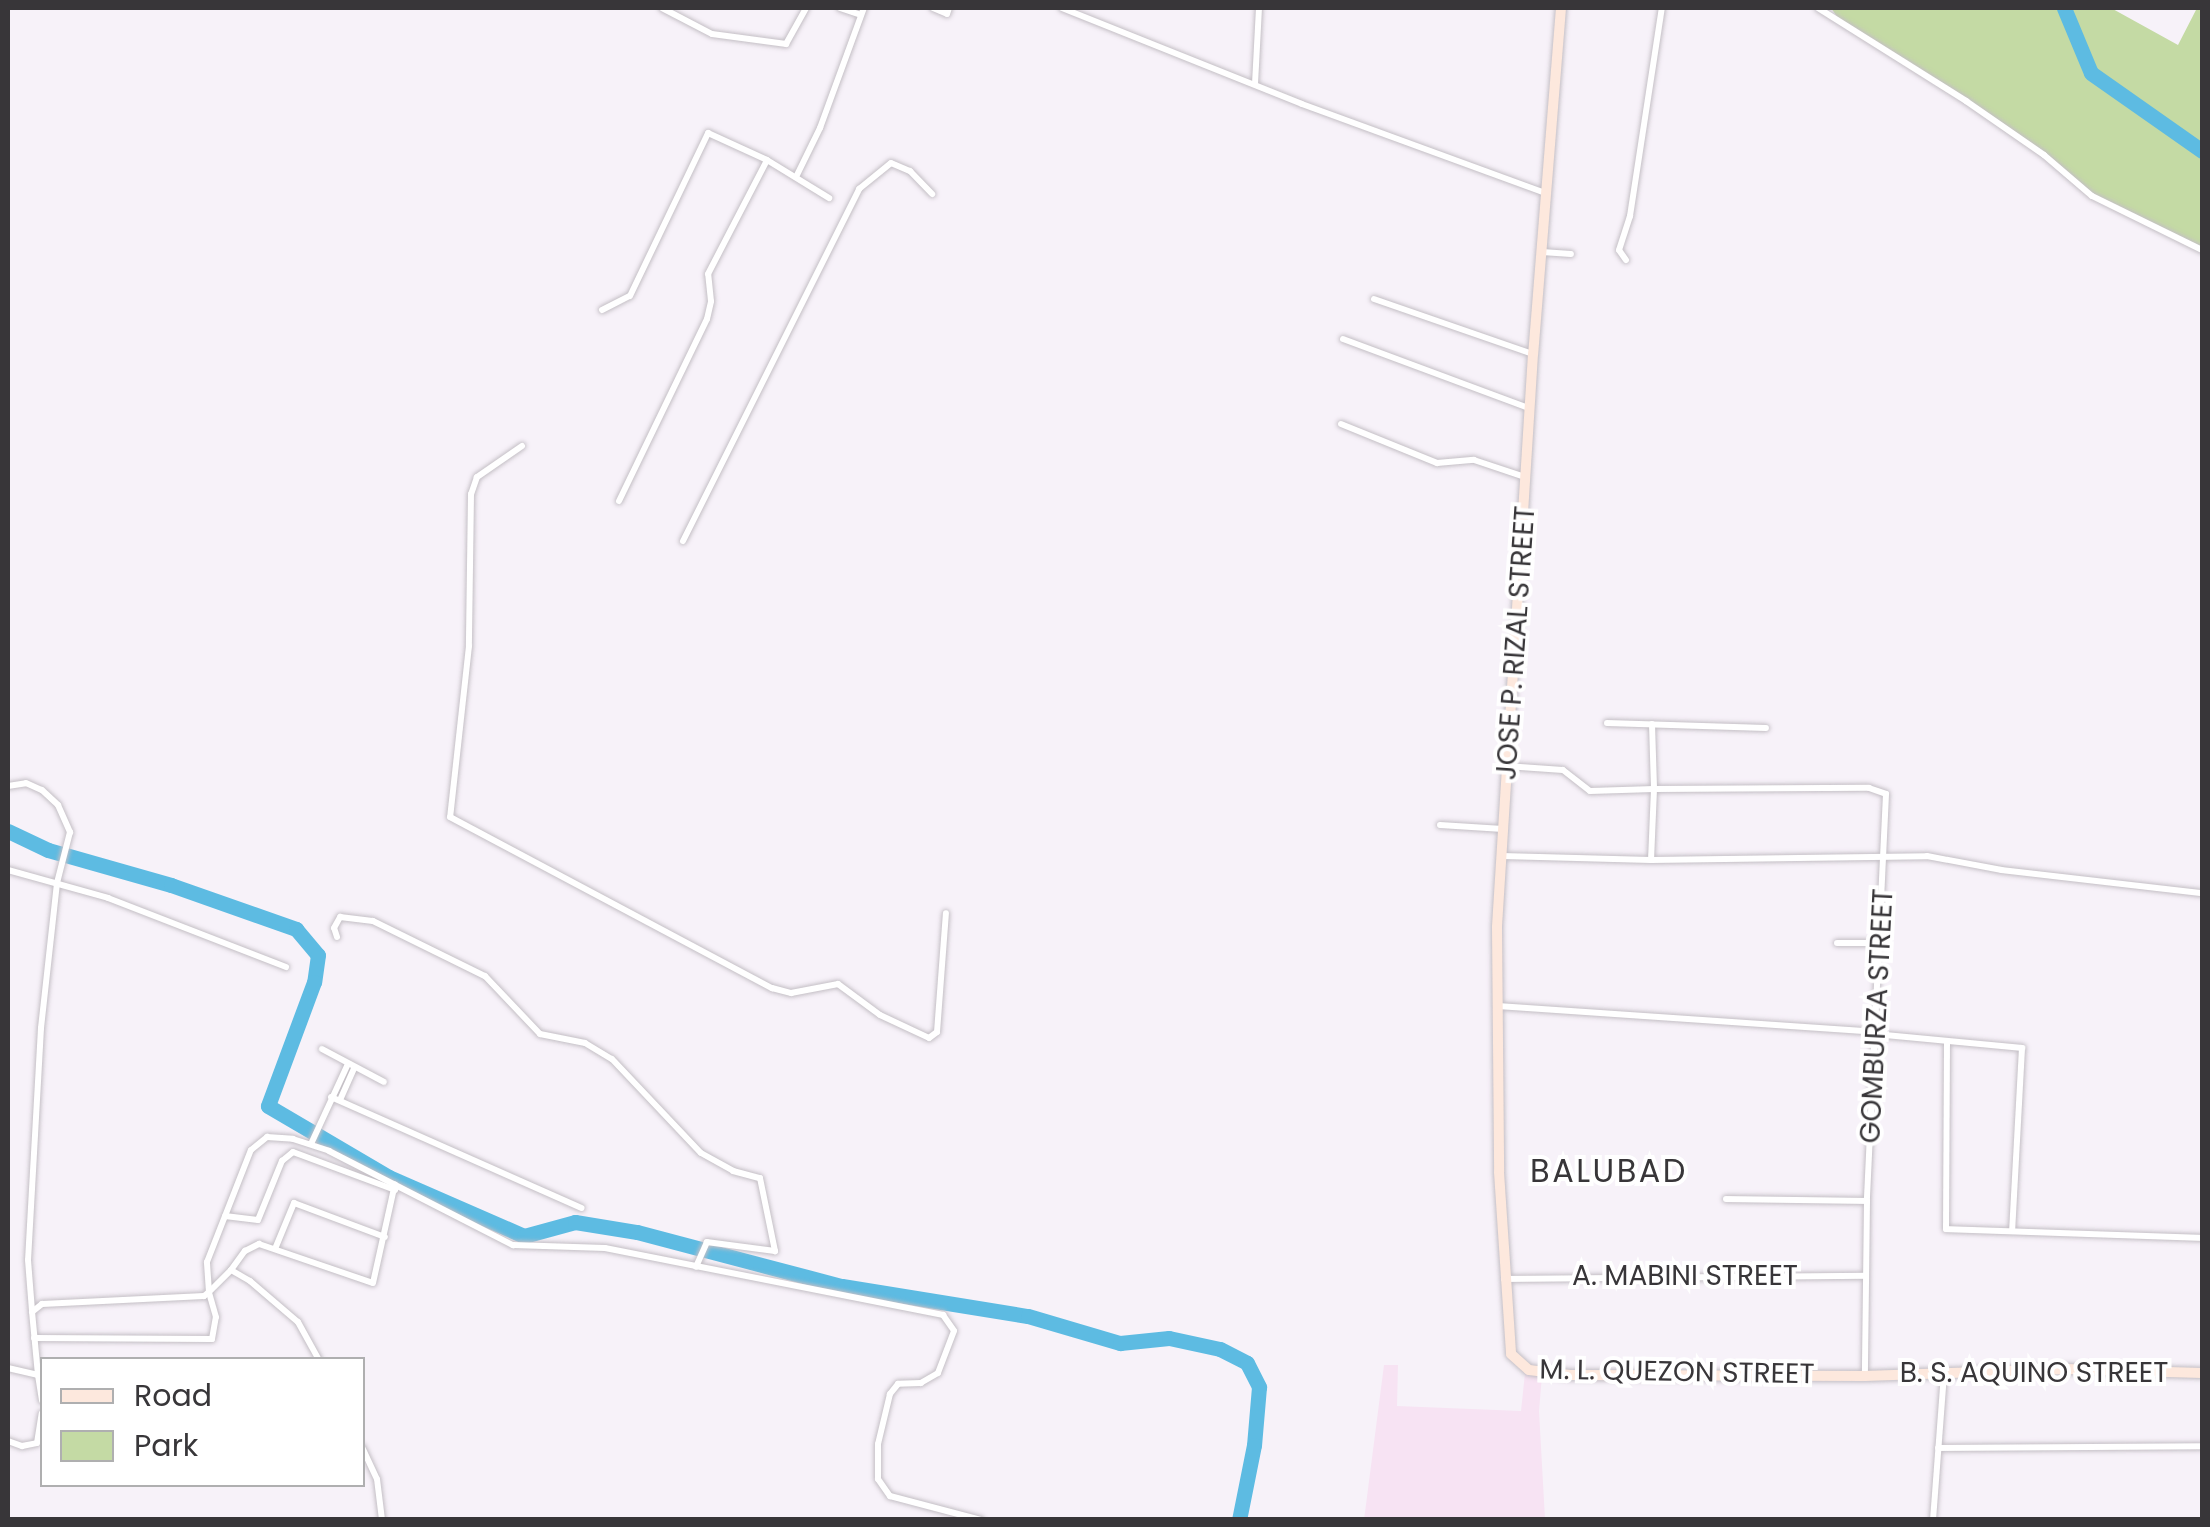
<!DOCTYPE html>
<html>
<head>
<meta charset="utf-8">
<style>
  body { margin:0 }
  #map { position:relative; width:2210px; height:1527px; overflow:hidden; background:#f7f2f9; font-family:Poppins,sans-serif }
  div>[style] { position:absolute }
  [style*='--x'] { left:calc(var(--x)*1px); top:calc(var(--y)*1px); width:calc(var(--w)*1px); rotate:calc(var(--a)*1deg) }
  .industrial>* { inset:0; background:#f7e3f3 }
  .green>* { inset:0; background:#c4daa4 }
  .river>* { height:15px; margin:-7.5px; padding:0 7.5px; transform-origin:7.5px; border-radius:7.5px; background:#5dbbe2 }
  .roads { filter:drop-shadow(0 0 2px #c4bfc5) drop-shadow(0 0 2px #c4bfc5) }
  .street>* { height:6px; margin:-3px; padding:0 3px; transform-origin:3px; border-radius:3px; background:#fff }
  .secondary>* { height:10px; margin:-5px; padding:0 5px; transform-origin:5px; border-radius:5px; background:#fde8dd }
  span { translate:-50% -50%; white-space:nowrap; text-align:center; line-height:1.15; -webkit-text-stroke:8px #fff; paint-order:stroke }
  .street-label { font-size:28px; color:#383639 }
  .quarter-label { font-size:32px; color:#383639; letter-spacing:2.5px }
  .frame { position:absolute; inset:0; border:10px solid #383639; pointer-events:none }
  .legend { position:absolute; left:40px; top:1357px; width:325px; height:130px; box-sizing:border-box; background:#fff; border:2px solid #afafb0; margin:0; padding:12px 18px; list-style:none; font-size:30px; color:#383639 }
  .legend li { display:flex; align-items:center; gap:20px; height:50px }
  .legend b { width:50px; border:2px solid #afafb0 }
</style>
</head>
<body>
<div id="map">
  <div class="industrial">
    <div style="clip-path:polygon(1384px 1365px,1398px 1365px,1397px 1406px,1521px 1411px,1525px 1373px,1542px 1375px,1539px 1411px,1545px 1519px,1364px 1520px)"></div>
  </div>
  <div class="green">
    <div style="clip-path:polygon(1831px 8px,2111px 8px,2178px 45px,2197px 8px,2202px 8px,2202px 247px,2096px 196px,1981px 110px,1840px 21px)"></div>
  </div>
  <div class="river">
    <div style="--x:2064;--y:8;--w:70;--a:67.4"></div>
    <div style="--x:2091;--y:73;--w:136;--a:35.1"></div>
    <div style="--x:8;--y:831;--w:44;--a:25.4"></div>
    <div style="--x:48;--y:850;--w:128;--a:15.9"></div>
    <div style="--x:171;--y:885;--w:133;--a:19.4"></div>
    <div style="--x:296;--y:929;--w:34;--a:50"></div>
    <div style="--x:318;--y:955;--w:27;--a:98"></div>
    <div style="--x:314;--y:982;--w:132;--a:110.4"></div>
    <div style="--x:268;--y:1106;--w:140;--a:30.4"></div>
    <div style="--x:389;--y:1177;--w:147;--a:23.6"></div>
    <div style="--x:524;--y:1236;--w:53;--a:-15.4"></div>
    <div style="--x:575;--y:1222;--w:63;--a:9.2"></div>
    <div style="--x:637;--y:1232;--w:212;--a:14.8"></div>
    <div style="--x:842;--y:1286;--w:188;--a:9.2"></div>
    <div style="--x:1028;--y:1316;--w:96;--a:16.4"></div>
    <div style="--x:1120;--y:1343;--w:49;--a:-5.8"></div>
    <div style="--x:1169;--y:1338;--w:52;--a:12.2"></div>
    <div style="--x:1220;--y:1349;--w:30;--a:27"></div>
    <div style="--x:1247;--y:1363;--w:27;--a:63"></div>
    <div style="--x:1259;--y:1387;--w:58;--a:94.9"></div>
    <div style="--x:1254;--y:1445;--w:76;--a:101.3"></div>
  </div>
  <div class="roads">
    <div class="street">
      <div style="--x:662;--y:8;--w:56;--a:27.5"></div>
      <div style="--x:712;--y:34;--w:75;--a:7.7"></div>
      <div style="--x:786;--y:44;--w:41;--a:-60.9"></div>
      <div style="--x:840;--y:8;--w:22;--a:18"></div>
      <div style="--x:933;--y:8;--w:15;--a:23"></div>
      <div style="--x:947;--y:14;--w:6;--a:-72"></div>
      <div style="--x:1062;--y:8;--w:258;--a:21.8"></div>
      <div style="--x:1302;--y:104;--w:259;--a:20.1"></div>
      <div style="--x:1818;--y:8;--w:175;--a:32.1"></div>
      <div style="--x:1966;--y:101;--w:95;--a:34.7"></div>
      <div style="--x:2044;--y:155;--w:63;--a:40.5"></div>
      <div style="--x:2092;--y:196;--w:123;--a:26.1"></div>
      <div style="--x:1255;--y:84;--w:76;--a:-87"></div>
      <div style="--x:796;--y:177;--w:55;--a:-63.9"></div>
      <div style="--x:820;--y:128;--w:128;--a:-69.9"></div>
      <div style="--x:1542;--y:252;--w:29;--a:4"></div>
      <div style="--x:1626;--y:260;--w:12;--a:-125"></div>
      <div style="--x:1619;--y:250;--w:36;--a:-72"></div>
      <div style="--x:1630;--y:216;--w:210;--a:-81.3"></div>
      <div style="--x:1374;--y:299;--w:168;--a:19.1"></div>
      <div style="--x:602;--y:310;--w:31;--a:-27"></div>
      <div style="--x:630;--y:296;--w:181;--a:-64.4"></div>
      <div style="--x:708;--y:133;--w:65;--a:24.6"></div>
      <div style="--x:767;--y:160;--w:73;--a:31.5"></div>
      <div style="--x:1343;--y:339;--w:198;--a:20.4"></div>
      <div style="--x:1341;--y:424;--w:104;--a:22.1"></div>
      <div style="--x:1437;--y:463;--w:37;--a:-5"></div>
      <div style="--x:1474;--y:460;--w:54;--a:18.4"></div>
      <div style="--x:522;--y:446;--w:55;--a:145.4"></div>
      <div style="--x:477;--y:477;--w:18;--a:109"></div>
      <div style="--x:471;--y:494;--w:152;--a:90.8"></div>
      <div style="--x:469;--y:646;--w:172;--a:96.3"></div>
      <div style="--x:450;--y:817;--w:365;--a:28"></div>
      <div style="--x:772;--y:988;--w:20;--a:15"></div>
      <div style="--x:791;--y:993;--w:48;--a:-10.8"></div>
      <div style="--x:838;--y:984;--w:52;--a:36.4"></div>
      <div style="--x:880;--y:1015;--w:54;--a:25.1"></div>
      <div style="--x:929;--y:1038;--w:10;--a:-37"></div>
      <div style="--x:937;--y:1032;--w:119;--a:-85.7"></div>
      <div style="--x:619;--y:501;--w:202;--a:-64.2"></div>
      <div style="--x:707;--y:319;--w:18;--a:-77"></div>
      <div style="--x:711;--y:301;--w:27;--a:-96"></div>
      <div style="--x:708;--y:274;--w:128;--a:-62.6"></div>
      <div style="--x:683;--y:541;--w:394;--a:-63.4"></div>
      <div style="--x:859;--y:189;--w:41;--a:-39.1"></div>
      <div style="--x:891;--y:163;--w:21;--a:23"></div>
      <div style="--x:910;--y:171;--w:32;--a:46"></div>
      <div style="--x:1607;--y:723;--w:159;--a:1.8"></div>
      <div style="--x:1652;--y:724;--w:65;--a:88.2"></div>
      <div style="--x:1654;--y:789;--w:215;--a:-0.3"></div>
      <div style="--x:1869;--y:788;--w:18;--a:19"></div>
      <div style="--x:1886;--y:794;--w:407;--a:92.7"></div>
      <div style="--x:1867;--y:1201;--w:175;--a:90.7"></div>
      <div style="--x:1506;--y:766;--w:57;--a:4"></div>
      <div style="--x:1563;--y:770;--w:34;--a:38"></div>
      <div style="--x:1590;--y:791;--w:64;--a:-1.8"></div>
      <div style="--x:1654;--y:789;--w:71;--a:92.4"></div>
      <div style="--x:8;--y:786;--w:18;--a:-9"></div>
      <div style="--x:26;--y:783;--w:17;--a:24"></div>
      <div style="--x:42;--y:790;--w:22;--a:43"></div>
      <div style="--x:58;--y:805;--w:30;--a:66"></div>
      <div style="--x:70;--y:832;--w:53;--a:104.3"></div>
      <div style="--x:57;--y:883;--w:146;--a:96.3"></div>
      <div style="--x:41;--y:1028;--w:232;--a:93.2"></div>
      <div style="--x:28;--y:1260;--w:51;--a:85.5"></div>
      <div style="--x:1440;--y:825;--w:63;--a:3.6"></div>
      <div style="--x:1502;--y:856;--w:149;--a:1.5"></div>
      <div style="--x:1651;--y:860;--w:276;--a:-0.8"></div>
      <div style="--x:1927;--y:856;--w:76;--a:10.6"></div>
      <div style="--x:2002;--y:870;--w:201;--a:6.6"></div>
      <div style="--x:8;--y:870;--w:104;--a:15.6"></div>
      <div style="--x:108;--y:898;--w:191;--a:21.2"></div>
      <div style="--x:337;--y:937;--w:9;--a:-108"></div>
      <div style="--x:334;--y:928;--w:13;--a:-61"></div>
      <div style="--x:340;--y:917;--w:33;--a:7"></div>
      <div style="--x:373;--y:921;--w:125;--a:26.2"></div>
      <div style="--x:485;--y:976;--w:80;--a:46.5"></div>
      <div style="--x:540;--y:1034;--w:46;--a:11.3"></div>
      <div style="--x:585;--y:1043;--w:31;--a:31"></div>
      <div style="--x:612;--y:1059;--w:129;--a:46.6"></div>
      <div style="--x:701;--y:1153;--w:37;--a:29"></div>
      <div style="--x:733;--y:1171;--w:28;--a:15"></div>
      <div style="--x:760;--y:1178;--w:75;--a:78.4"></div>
      <div style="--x:775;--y:1251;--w:69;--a:-172.5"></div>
      <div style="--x:707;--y:1242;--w:27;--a:114"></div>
      <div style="--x:1837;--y:943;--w:45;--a:0"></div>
      <div style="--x:1497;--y:1006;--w:379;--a:3.9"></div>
      <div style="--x:1875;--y:1034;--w:148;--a:5.4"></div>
      <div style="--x:2022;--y:1048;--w:182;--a:93.1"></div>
      <div style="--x:1947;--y:1041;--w:188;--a:90.3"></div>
      <div style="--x:1946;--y:1229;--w:256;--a:2"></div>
      <div style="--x:322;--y:1049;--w:70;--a:28"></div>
      <div style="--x:331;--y:1097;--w:274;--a:23.9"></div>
      <div style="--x:340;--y:1100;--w:35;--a:-66"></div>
      <div style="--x:311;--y:1144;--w:88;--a:-65.2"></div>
      <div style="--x:1726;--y:1199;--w:141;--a:0.8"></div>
      <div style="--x:225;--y:1216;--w:33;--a:7"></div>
      <div style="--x:258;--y:1220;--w:64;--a:-67.9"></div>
      <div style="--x:282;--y:1161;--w:14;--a:-39"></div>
      <div style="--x:293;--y:1152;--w:109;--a:20.4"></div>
      <div style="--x:275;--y:1249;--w:50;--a:-67.6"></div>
      <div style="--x:294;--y:1203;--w:97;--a:20.5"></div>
      <div style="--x:231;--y:1270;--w:24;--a:-54"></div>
      <div style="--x:245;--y:1251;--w:16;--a:-27"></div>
      <div style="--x:259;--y:1244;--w:120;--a:18.9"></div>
      <div style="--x:373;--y:1283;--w:101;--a:-77.5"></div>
      <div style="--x:1504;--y:1279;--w:362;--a:-0.5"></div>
      <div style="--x:34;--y:1338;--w:178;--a:0.3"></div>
      <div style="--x:212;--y:1339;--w:22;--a:-80"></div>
      <div style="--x:216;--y:1317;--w:26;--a:-106"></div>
      <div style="--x:209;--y:1292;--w:31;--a:-45"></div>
      <div style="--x:231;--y:1270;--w:22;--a:30"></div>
      <div style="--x:250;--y:1281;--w:63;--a:40.5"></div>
      <div style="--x:298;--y:1322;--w:43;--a:61.1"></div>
      <div style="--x:8;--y:1368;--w:31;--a:13"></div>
      <div style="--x:38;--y:1375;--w:63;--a:-95.4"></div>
      <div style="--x:32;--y:1312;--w:13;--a:-39"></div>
      <div style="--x:42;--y:1304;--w:162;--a:-2.8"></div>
      <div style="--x:204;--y:1296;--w:6;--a:-39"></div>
      <div style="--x:209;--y:1292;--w:30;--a:-94"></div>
      <div style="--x:207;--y:1262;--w:120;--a:-68.6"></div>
      <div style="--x:251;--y:1150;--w:21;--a:-39"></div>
      <div style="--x:267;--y:1137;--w:26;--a:4"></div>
      <div style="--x:293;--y:1139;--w:38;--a:18"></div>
      <div style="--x:329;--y:1151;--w:207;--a:27.1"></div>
      <div style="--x:513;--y:1245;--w:92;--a:1.9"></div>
      <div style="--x:605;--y:1248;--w:345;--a:11.2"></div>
      <div style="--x:943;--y:1315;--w:19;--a:55"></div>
      <div style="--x:954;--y:1331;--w:45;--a:110.9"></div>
      <div style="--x:938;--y:1373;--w:20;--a:150"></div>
      <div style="--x:921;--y:1383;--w:23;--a:178"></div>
      <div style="--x:898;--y:1384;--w:13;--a:129"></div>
      <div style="--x:890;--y:1394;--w:51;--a:103.5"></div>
      <div style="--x:878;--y:1444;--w:35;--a:90"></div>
      <div style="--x:878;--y:1479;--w:21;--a:55"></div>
      <div style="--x:890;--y:1496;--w:94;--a:14.8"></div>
      <div style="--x:38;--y:1375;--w:26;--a:81"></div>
      <div style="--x:8;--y:1441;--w:15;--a:20"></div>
      <div style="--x:22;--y:1446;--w:15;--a:-11"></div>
      <div style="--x:37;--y:1443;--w:30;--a:-81"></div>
      <div style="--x:362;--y:1447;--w:35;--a:65"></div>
      <div style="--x:377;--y:1479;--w:41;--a:83"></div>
      <div style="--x:1938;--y:1448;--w:264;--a:-0.4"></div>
      <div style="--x:1933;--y:1520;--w:148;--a:-85.7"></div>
    </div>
    <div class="secondary">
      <div style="--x:1561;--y:8;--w:347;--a:94.6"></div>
      <div style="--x:1533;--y:354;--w:574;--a:93.6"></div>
      <div style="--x:1497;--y:927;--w:245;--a:89.5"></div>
      <div style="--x:1499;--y:1172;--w:182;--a:86.2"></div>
      <div style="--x:1511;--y:1354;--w:24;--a:42"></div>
      <div style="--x:1529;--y:1370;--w:41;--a:7"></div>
      <div style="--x:1570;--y:1375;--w:295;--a:0.2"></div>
      <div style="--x:1865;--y:1376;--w:201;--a:-2"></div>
      <div style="--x:2066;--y:1369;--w:136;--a:1.7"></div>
    </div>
  </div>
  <div class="street-label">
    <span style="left:1516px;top:643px;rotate:-86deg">JOSE P. RIZAL STREET</span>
    <span style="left:1877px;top:1016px;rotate:-87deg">GOMBURZA STREET</span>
    <span style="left:1685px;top:1276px">A. MABINI STREET</span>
    <span style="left:1677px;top:1372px;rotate:1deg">M. L. QUEZON STREET</span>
    <span style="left:2034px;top:1373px">B. S. AQUINO STREET</span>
  </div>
  <div class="quarter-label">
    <span style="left:1609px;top:1171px">BALUBAD</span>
  </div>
  <div class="frame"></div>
  <ul class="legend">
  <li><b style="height:12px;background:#fde8dd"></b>Road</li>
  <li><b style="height:28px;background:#c4daa4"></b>Park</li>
  </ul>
</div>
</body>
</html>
